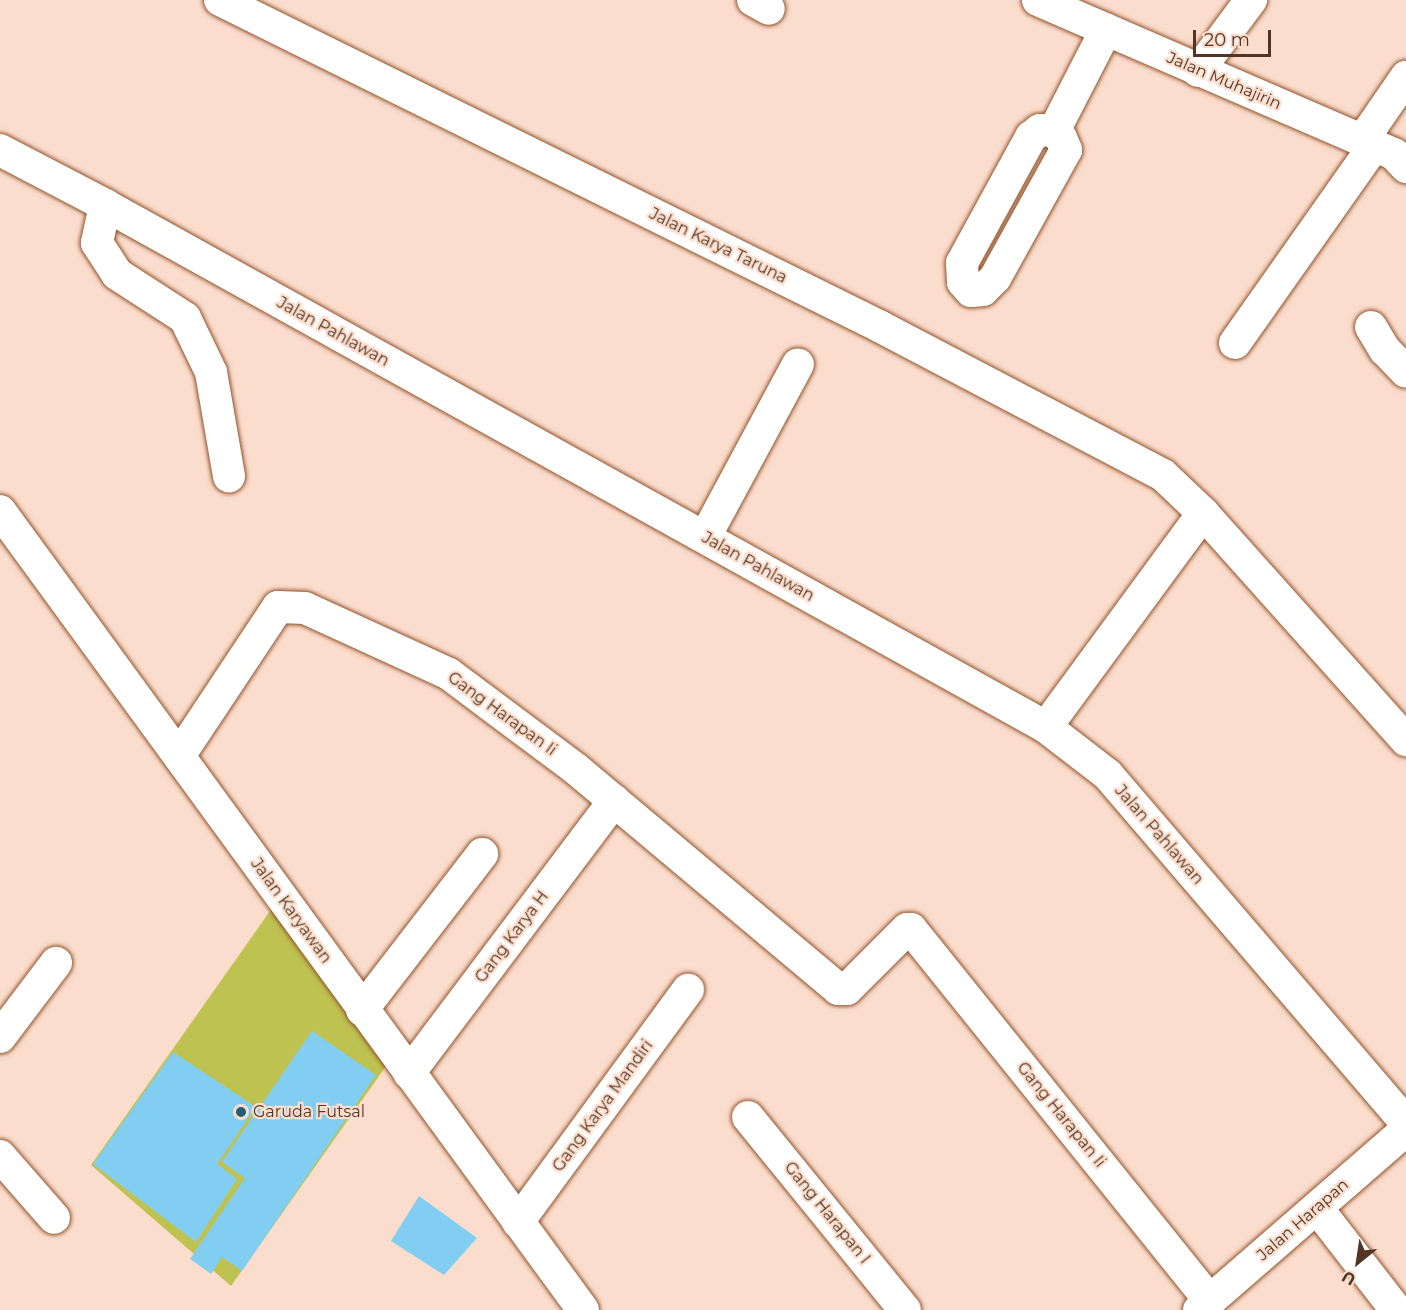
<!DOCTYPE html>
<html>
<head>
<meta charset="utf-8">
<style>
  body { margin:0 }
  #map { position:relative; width:1406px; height:1310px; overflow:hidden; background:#fbddcd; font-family:Montserrat,sans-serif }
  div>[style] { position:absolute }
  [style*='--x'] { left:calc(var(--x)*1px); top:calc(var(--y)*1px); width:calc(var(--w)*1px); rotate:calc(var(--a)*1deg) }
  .green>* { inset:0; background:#bec251 }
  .building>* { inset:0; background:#82cef3 }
  .roads { filter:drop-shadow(0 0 2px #92532a) drop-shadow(0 0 2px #92532a) }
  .minor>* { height:32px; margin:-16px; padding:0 16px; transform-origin:16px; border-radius:16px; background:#fff }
  .dots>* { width:16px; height:16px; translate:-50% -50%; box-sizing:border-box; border:3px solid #fbddcd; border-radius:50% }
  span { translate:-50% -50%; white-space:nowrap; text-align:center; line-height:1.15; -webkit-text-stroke:4.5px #fbddcd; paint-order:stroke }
  .street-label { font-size:16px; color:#523523 }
  .poi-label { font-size:16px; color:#523523 }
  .left { translate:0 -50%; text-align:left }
  .north { position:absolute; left:1328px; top:1232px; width:60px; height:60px; -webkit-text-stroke:4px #fbddcd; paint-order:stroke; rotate:210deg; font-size:16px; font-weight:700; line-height:24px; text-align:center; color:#523523 }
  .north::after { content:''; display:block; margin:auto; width:21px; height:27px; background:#523523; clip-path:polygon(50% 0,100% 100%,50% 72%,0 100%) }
  .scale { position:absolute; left:1193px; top:30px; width:78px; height:27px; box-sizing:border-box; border:3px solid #523523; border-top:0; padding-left:8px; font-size:18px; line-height:21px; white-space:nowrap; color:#523523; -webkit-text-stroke:4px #fbddcd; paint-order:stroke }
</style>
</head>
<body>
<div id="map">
  <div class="green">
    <div style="clip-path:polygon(275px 904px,391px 1059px,231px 1286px,91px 1165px)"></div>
  </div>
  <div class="building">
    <div style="clip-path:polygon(312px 1031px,376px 1075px,242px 1271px,222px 1257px,211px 1274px,190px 1259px,245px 1178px,222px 1162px)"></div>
    <div style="clip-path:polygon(173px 1052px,256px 1107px,217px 1164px,237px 1179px,196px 1242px,93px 1164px)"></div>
    <div style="clip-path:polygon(419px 1196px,477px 1238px,444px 1275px,391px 1241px)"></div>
  </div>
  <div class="roads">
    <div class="minor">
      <div style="--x:220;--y:0;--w:737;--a:26.32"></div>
      <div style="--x:881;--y:327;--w:318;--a:27.7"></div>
      <div style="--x:1163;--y:475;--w:55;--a:43.5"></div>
      <div style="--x:753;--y:0;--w:18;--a:29"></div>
      <div style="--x:1038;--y:0;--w:388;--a:23.4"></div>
      <div style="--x:1394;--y:154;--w:18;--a:47"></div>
      <div style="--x:1198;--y:71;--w:89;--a:-53.3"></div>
      <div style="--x:1040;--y:130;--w:14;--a:4"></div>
      <div style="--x:1054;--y:131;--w:10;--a:45"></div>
      <div style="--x:1061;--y:138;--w:13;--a:67"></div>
      <div style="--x:1066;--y:150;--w:146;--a:119"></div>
      <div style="--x:995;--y:278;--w:17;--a:135"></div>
      <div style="--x:983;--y:290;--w:12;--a:175"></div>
      <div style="--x:971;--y:291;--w:12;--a:-132"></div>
      <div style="--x:963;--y:282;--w:19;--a:-93"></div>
      <div style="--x:962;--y:263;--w:144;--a:-61.3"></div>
      <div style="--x:1031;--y:137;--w:11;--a:-38"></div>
      <div style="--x:1054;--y:131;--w:114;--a:-62.8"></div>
      <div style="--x:1362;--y:141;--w:78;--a:-55.5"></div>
      <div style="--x:0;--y:150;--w:119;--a:27.6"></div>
      <div style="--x:105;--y:205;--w:1076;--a:29.02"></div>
      <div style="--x:1046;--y:727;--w:78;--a:37.7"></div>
      <div style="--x:1108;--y:775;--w:458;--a:49.4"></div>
      <div style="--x:105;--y:205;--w:39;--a:102"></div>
      <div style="--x:97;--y:243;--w:37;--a:57"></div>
      <div style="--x:117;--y:274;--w:81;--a:32.9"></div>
      <div style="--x:185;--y:318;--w:60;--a:64.3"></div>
      <div style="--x:211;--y:372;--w:106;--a:80.2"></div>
      <div style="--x:1371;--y:327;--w:27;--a:59"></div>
      <div style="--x:1385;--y:350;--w:30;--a:46"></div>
      <div style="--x:1235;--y:343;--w:241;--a:-54.8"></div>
      <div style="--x:0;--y:511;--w:989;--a:53.88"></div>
      <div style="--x:705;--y:537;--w:196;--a:-61.7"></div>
      <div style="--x:1046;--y:727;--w:265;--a:-53.7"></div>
      <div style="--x:1203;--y:513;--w:305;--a:48.2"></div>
      <div style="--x:179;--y:756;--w:179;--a:-56.4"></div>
      <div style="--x:278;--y:607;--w:27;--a:2"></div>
      <div style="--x:305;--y:608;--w:158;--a:24.6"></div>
      <div style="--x:449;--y:674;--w:159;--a:36.8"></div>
      <div style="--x:576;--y:769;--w:342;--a:40"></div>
      <div style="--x:838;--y:989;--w:9;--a:0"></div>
      <div style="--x:847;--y:989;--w:85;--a:-45"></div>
      <div style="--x:907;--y:929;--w:4;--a:0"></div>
      <div style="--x:911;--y:929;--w:477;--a:51.2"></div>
      <div style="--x:362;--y:1010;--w:197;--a:-52.4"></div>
      <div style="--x:0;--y:1037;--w:93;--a:-52.9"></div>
      <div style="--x:409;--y:1073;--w:341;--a:-53"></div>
      <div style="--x:748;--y:1117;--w:249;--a:50.9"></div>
      <div style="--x:0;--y:1156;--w:82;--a:48.9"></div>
      <div style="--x:1317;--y:1208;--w:129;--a:52.2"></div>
      <div style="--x:518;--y:1222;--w:288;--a:-53.8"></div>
      <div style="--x:1199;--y:1310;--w:274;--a:-41"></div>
    </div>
  </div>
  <div class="dots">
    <div style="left:241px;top:1112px;background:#265e78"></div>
  </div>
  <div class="street-label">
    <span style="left:1224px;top:81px;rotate:23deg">Jalan Muhajirin</span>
    <span style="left:718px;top:246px;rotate:26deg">Jalan Karya Taruna</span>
    <span style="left:333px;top:332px;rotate:29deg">Jalan Pahlawan</span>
    <span style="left:758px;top:567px;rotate:29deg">Jalan Pahlawan</span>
    <span style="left:502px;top:714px;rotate:36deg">Gang Harapan Ii</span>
    <span style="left:1159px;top:835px;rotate:49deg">Jalan Pahlawan</span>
    <span style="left:291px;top:911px;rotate:54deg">Jalan Karyawan</span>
    <span style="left:512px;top:937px;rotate:-53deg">Gang Karya H</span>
    <span style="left:603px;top:1106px;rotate:-54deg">Gang Karya Mandiri</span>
    <span style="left:1061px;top:1115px;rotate:51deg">Gang Harapan Ii</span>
    <span style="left:827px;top:1213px;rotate:51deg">Gang Harapan I</span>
    <span style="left:1303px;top:1220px;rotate:-41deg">Jalan Harapan</span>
  </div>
  <div class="poi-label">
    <span class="left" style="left:253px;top:1112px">Garuda Futsal</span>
  </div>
  <div class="north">U</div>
  <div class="scale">20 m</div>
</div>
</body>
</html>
